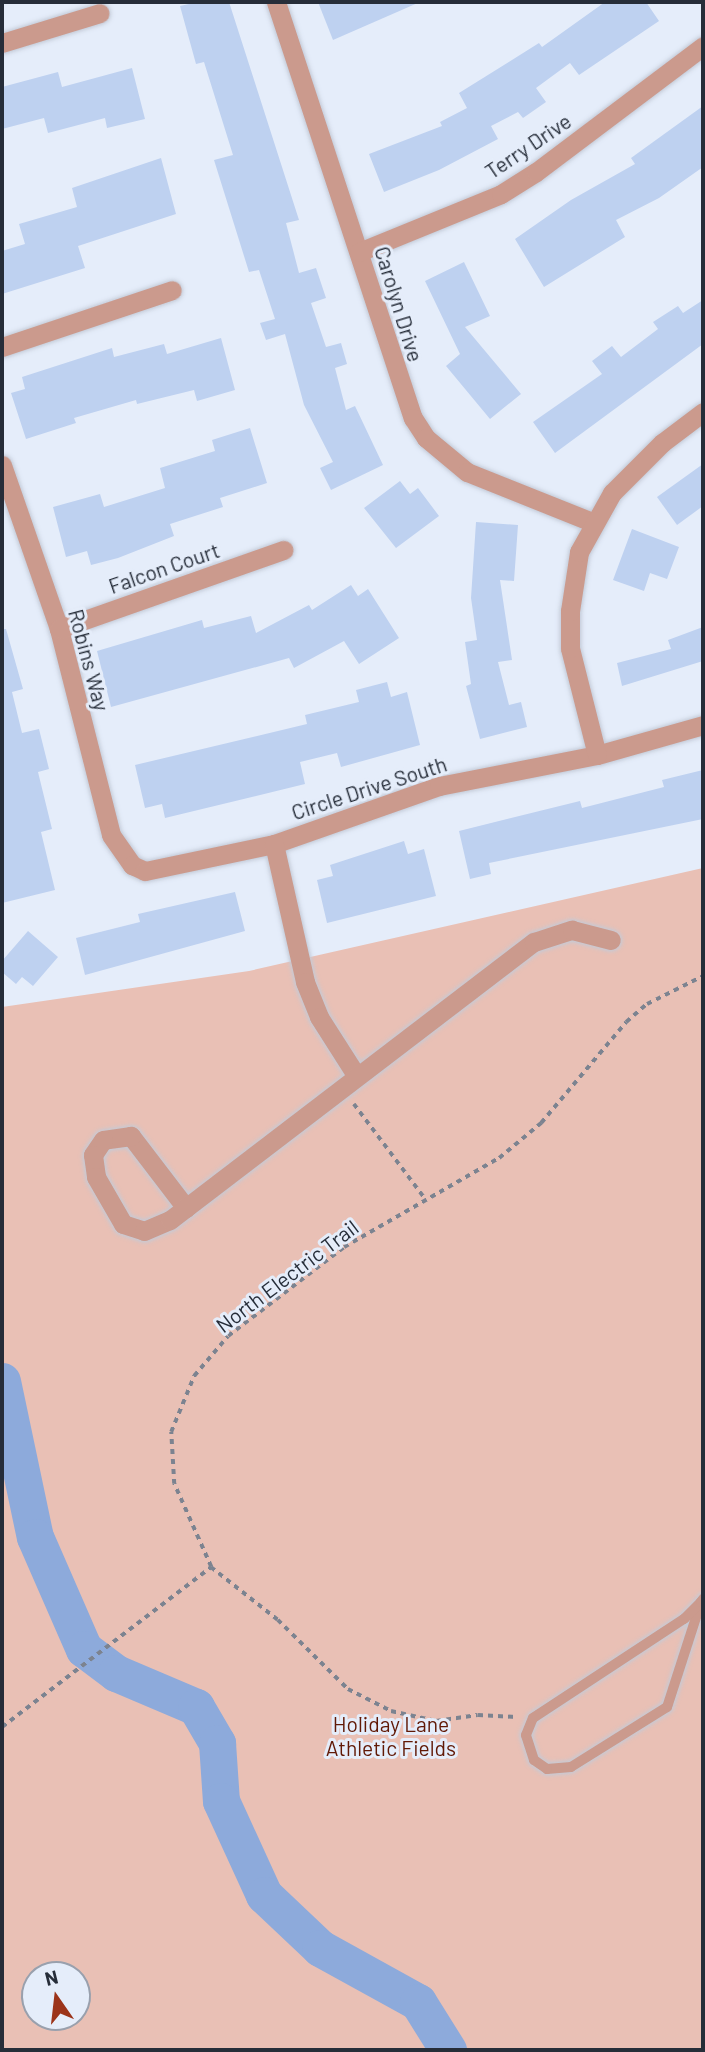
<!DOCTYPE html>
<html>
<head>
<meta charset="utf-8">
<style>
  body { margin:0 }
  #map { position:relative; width:705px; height:2052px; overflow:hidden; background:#e5edfa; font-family:Barlow,sans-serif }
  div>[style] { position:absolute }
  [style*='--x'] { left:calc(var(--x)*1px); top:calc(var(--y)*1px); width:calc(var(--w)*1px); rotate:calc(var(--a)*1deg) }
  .green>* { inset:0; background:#e9c0b5 }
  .river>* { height:37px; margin:-18.5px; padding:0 18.5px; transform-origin:18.5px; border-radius:18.5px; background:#8daadb }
  .building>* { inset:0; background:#bed1f0 }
  .path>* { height:3.5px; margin-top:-1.75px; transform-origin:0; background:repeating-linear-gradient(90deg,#7c8390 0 5px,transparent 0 10px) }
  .roads { filter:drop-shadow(0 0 2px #c3cad7) drop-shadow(0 0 2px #c3cad7) }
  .lane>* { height:10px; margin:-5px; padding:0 5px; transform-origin:5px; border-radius:5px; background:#cb9a8d }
  .street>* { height:19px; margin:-9.5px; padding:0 9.5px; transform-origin:9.5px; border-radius:9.5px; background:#cb9a8d }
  span { translate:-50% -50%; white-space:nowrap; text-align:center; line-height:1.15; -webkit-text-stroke:6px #e5edfa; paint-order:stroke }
  .street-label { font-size:21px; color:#262d39 }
  .park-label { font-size:21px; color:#611906 }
  .frame { position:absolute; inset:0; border:4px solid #262d39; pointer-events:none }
  .north { position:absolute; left:21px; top:1961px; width:70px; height:70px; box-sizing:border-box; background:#e5edfa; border:2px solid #99a0ad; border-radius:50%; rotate:346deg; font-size:19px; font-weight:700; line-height:28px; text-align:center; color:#262d39 }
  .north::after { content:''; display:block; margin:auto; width:24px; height:32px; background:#9c341a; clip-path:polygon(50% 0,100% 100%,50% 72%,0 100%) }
</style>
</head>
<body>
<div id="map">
  <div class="green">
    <div style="clip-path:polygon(evenodd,703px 868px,703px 2050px,2px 2050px,2px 1007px,249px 971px,703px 868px,35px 1975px,77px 1975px,77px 2017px,35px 2017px,35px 1975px)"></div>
  </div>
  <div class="river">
    <div style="--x:2;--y:1381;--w:159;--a:78.1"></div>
    <div style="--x:35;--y:1537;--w:122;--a:66.4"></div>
    <div style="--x:84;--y:1649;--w:40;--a:37"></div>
    <div style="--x:116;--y:1673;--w:87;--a:23"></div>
    <div style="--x:196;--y:1707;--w:42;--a:59.7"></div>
    <div style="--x:217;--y:1743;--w:58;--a:86.1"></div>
    <div style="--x:221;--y:1801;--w:103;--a:65.4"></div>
    <div style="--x:264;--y:1895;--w:77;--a:43.4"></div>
    <div style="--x:320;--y:1948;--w:112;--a:28.9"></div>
    <div style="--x:418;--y:2002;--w:57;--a:58"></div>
  </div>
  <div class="building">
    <div style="clip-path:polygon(198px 2px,229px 2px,299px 220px,286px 223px,299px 273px,316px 268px,326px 298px,311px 303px,326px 347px,341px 343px,347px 364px,335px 368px,346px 410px,355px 406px,383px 465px,331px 490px,320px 468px,333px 462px,304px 405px,285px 334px,266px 340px,260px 323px,275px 319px,259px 270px,249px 272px,214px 160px,233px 155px,204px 62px,196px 64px,180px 6px)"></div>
    <div style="clip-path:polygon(318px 2px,420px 2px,333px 40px)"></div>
    <div style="clip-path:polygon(605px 2px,646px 2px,659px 21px,579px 75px,570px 63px,536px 88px,546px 102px,523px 118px,518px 112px,491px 126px,498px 139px,439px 170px,384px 192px,369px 154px,442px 126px,440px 122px,467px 108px,459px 93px,539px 43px,542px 47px)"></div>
    <div style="clip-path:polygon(132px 68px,145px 119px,107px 128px,105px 118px,48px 133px,44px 118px,2px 129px,2px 87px,58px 72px,62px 87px)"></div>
    <div style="clip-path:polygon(703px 106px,703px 167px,659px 198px,616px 220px,625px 237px,544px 287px,515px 239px,571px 200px,635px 164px,631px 158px)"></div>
    <div style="clip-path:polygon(161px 158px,176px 214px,78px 246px,85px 268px,2px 294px,2px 251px,25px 244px,19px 224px,77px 207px,72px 188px)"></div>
    <div style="clip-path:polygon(464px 262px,490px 316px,465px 327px,521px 394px,490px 419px,446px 366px,460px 354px,425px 281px)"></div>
    <div style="clip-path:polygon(703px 300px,703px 344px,555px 453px,533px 422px,602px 374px,592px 361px,612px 346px,621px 357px,658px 329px,653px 322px,678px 306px,683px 313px)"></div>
    <div style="clip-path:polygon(221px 338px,235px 390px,197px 401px,194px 390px,137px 404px,136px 400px,74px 418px,76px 423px,26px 439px,11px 393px,25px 389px,22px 377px,112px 348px,114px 357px,164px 344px,167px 354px)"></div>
    <div style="clip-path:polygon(250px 428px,267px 483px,220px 498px,223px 507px,170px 524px,174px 536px,118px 558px,91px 565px,87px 551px,66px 557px,53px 507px,100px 494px,104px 507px,165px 488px,160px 468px,215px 451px,212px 440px)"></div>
    <div style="clip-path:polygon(703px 464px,703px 506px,677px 525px,657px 497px)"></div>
    <div style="clip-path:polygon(400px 481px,410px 494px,418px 488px,439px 516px,396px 548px,364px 508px)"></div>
    <div style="clip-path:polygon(476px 522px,518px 525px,514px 581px,500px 580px,512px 660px,498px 662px,509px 705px,521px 702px,527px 727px,480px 739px,466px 686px,471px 684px,465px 642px,477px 640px,471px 598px)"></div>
    <div style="clip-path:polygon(632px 529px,679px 547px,667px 579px,650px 573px,644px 591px,613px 580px)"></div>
    <div style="clip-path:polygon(351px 585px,358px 596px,368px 589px,399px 638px,359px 664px,344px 641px,294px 668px,289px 658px,111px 707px,97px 651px,202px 620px,204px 628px,251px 616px,256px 633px,309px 605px,312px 610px)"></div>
    <div style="clip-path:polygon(703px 627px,703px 661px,622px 686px,617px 663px,671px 649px,668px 640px)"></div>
    <div style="clip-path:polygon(2px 629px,6px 629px,23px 689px,12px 692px,22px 733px,39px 729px,49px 769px,38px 772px,52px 829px,41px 832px,55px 890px,2px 903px)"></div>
    <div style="clip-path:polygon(387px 682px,391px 697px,407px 692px,420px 745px,341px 767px,337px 753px,300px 762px,305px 784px,165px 818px,162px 804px,145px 808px,135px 765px,307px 724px,305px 715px,359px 702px,356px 690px)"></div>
    <div style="clip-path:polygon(703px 770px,703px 819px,489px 863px,491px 874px,470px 879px,459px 831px,580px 801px,582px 808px,664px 787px,662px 780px)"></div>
    <div style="clip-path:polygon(404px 841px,408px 854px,424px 849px,436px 896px,327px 923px,317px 880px,333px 876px,330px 865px)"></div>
    <div style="clip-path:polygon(235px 892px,245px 931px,85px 975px,76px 938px,140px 922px,138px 914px)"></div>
    <div style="clip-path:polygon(28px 931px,58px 957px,33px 986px,22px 977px,16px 984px,2px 972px,2px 961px)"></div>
  </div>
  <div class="path">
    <div style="--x:354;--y:1104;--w:120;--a:53.1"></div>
    <div style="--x:211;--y:1567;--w:85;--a:38.3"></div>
    <div style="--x:278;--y:1620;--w:98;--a:44.6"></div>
    <div style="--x:348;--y:1689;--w:48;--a:27.1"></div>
    <div style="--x:391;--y:1711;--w:46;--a:12.5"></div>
    <div style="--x:436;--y:1721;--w:42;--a:-8.1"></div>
    <div style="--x:478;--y:1715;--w:38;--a:3"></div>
    <div style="--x:2;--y:1727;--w:263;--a:-37.4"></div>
    <div style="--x:211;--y:1567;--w:91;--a:-114"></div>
    <div style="--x:174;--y:1484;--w:52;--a:-93.3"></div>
    <div style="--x:171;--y:1432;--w:61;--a:-67.7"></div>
    <div style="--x:194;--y:1376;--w:52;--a:-49.6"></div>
    <div style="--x:228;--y:1336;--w:146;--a:-37.5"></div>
    <div style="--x:344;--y:1247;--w:179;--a:-29.9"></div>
    <div style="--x:499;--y:1158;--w:55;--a:-39.8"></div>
    <div style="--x:541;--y:1123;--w:132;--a:-49.9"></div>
    <div style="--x:626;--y:1022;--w:28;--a:-41"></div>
    <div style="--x:647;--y:1004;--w:63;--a:-26.6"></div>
  </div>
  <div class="roads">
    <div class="lane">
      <div style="--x:701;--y:1602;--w:110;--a:107.9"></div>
      <div style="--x:667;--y:1707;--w:113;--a:148"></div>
      <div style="--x:571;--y:1767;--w:24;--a:175"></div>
      <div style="--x:547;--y:1769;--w:16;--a:-145"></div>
      <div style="--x:534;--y:1760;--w:26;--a:-108"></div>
      <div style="--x:526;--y:1735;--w:18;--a:-68"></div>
      <div style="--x:533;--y:1718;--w:181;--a:-33.3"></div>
      <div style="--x:684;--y:1619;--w:24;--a:-45"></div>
      <div style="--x:701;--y:1602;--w:4;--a:-56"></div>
    </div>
    <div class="street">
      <div style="--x:276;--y:2;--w:438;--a:71.8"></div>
      <div style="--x:413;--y:418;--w:24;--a:57"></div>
      <div style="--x:426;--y:438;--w:53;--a:39.7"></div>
      <div style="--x:467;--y:472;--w:135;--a:21.8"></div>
      <div style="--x:2;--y:43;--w:102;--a:-17"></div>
      <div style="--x:359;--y:252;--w:153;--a:-22.2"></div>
      <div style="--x:501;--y:194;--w:41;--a:-32.2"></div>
      <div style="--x:536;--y:172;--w:209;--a:-37"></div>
      <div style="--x:2;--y:347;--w:179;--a:-18.5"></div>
      <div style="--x:2;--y:465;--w:174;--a:70.8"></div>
      <div style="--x:59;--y:629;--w:212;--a:75.8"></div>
      <div style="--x:111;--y:835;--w:37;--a:55"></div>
      <div style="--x:132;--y:865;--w:14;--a:25"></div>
      <div style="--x:145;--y:871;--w:132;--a:-11.8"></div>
      <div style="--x:274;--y:844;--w:175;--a:-19.4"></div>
      <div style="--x:439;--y:786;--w:161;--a:-11.1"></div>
      <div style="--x:597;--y:755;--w:110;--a:-15.8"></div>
      <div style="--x:59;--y:629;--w:238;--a:-19.4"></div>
      <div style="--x:597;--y:755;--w:110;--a:-104.2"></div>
      <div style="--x:570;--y:648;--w:37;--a:-90"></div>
      <div style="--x:570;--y:611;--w:60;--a:-81.3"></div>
      <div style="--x:579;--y:552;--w:68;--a:-60.8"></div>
      <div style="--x:612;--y:493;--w:71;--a:-45"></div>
      <div style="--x:662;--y:443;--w:51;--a:-37.1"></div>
      <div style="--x:274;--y:844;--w:141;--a:77.3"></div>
      <div style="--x:305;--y:982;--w:38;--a:68"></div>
      <div style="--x:319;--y:1017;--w:69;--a:57.5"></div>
      <div style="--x:186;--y:1208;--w:91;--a:-127.4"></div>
      <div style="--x:131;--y:1136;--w:28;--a:172"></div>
      <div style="--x:103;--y:1140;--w:18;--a:124"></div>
      <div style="--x:93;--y:1155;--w:22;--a:82"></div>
      <div style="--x:96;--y:1177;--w:54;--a:60.1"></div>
      <div style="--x:123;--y:1224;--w:22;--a:18"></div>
      <div style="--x:144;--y:1231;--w:28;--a:-23"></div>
      <div style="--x:170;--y:1220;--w:458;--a:-37.4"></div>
      <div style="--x:534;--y:942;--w:40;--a:-18"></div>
      <div style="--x:572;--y:930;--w:40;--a:14.4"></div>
    </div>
  </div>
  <div class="street-label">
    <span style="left:528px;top:146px;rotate:-34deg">Terry Drive</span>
    <span style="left:399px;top:304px;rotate:73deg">Carolyn Drive</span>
    <span style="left:164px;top:568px;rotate:-19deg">Falcon Court</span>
    <span style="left:89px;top:660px;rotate:75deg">Robins Way</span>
    <span style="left:369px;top:788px;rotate:-18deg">Circle Drive South</span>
    <span style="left:287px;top:1276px;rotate:-37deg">North Electric Trail</span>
  </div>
  <div class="park-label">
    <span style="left:391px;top:1736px">Holiday Lane<br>Athletic Fields</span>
  </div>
  <div class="frame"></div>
  <div class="north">N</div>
</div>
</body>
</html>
